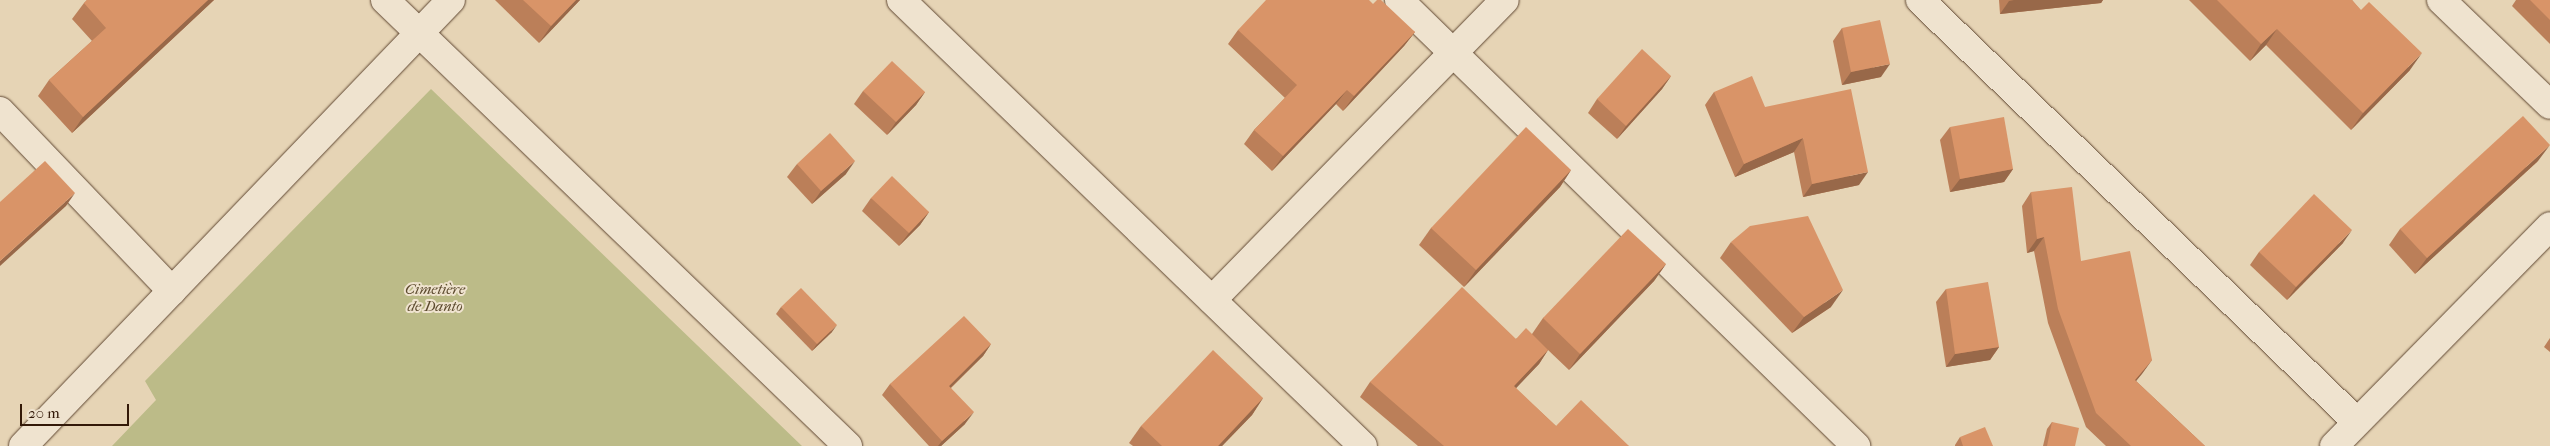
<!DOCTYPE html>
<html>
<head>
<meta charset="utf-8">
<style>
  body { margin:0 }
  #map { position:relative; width:2550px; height:446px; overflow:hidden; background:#e6d4b5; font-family:"IM FELL French Canon",serif }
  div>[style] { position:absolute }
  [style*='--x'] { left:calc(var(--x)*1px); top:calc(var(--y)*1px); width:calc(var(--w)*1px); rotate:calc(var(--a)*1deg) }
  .green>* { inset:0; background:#bcbb88 }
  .roads { filter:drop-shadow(0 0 1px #604833) drop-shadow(0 0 1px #604833) }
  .minor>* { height:28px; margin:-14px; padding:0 14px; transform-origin:14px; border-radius:14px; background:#efe3cf }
  .tertiary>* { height:28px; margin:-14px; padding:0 14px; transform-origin:14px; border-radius:14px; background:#efe3cf }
  .wall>* { inset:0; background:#bb7f59 }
  .shaded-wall>* { inset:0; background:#986849 }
  .building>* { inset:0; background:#d99468 }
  span { translate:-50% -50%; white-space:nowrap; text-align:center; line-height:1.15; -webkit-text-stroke:4px #efe3cf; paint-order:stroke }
  .park-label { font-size:15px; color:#5c4a2e; font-style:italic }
  .scale { position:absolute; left:20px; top:404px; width:109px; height:22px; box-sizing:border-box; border:2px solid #331908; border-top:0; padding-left:6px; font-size:15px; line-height:18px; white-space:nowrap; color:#331908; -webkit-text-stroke:4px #efe3cf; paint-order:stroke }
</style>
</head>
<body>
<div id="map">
  <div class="green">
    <div style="clip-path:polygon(431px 89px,802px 446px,112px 446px,156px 400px,145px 381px)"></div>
  </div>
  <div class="roads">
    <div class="minor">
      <div style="--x:385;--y:0;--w:643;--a:43.93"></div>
      <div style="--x:901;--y:0;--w:642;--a:43.99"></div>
      <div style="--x:1399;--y:0;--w:639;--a:44.3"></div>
      <div style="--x:1920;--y:0;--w:607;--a:44"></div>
      <div style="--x:2441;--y:0;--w:151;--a:43.9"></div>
      <div style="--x:0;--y:111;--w:249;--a:46.3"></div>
      <div style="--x:1212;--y:300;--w:419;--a:-45.7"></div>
      <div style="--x:23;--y:446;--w:618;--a:-46.18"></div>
    </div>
    <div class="tertiary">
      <div style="--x:2334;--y:446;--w:308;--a:-45.5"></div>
    </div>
  </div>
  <div class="wall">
    <div style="clip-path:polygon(87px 0,214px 0,72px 133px,38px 96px,49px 80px,92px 41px,72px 19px,84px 3px)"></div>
    <div style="clip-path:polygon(495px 0,580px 0,539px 43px)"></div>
    <div style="clip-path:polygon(1999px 0,2103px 0,2101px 3px,2000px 14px)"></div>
    <div style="clip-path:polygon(2189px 0,2352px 0,2410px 70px,2351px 130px,2266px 45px,2250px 61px)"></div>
    <div style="clip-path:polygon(2516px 0,2550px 0,2550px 44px,2512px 6px)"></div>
    <div style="clip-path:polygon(1373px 4px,1415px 32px,1404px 46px,1343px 111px,1336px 104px,1272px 171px,1244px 144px,1254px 130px,1285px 98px,1228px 44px,1238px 30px)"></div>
    <div style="clip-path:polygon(1842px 28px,1881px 77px,1842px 85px,1833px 41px)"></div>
    <div style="clip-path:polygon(1671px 76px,1662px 89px,1617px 139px,1588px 113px,1597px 99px)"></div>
    <div style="clip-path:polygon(863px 91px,925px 92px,916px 105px,887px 135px,854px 104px)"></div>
    <div style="clip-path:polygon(1714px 92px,1765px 107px,1859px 185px,1803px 197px,1794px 152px,1735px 177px,1705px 105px)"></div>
    <div style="clip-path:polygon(1950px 127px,2013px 169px,2004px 182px,1950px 192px,1940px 140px)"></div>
    <div style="clip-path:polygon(2538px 161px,2415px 274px,2389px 245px,2400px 229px)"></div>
    <div style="clip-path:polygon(797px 164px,846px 174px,812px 204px,787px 177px)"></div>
    <div style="clip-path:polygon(1571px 170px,1560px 187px,1464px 287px,1419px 245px,1431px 228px)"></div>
    <div style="clip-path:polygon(2031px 192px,2152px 360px,2136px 381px,2205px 446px,2106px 446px,2086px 427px,2048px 323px,2034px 251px,2027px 253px,2022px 206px)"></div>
    <div style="clip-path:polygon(871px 198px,929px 212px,920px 225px,899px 246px,862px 211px)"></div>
    <div style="clip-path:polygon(1731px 242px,1831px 307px,1792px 333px,1720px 258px)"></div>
    <div style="clip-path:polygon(2343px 243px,2287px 300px,2250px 265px,2259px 252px)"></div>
    <div style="clip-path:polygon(1666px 264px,1654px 281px,1569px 370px,1548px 350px,1539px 364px,1515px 388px,1556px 426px,1629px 446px,1418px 446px,1360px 397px,1370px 382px,1532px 334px,1543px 318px)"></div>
    <div style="clip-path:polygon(1946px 289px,1999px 347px,1990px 360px,1946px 367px,1936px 302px)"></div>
    <div style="clip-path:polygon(781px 307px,832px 332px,812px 351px,776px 314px)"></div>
    <div style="clip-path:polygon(2550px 338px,2550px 352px,2544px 347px)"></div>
    <div style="clip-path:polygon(991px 344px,983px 356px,951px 388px,965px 424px,941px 446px,929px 446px,882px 395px,890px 384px)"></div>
    <div style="clip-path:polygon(1263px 398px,1252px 415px,1222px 446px,1133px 446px,1129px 443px,1141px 426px)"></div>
    <div style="clip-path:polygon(2052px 422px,2075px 446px,2043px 446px,2047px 429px)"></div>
    <div style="clip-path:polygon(1960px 437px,1993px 446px,1955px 446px,1955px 445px)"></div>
  </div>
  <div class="shaded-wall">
    <div style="clip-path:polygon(208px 0,214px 0,72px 133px,83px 117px)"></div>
    <div style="clip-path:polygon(576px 0,580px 0,539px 43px,551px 26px)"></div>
    <div style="clip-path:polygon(2014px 0,2103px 0,2101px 3px,2000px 14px,2009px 1px)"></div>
    <div style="clip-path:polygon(2277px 29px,2266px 45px,2250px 61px,2261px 44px)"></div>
    <div style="clip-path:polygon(1415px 32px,1404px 46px,1343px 111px,1354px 96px)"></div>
    <div style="clip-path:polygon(2422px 53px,2410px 70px,2351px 130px,2363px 113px)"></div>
    <div style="clip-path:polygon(1890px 64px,1881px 77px,1842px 85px,1851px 72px)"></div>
    <div style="clip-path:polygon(1671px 76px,1662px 89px,1617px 139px,1626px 126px)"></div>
    <div style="clip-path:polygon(1347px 90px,1336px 104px,1272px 171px,1283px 156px)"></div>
    <div style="clip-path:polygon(925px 92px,916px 105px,887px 135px,896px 122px)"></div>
    <div style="clip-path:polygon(1803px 138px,1794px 152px,1735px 177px,1744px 164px)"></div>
    <div style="clip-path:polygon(2550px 145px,2538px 161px,2415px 274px,2427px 258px)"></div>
    <div style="clip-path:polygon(855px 161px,846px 174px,812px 204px,821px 191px)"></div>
    <div style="clip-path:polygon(2013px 169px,2004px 182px,1950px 192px,1960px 179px)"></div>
    <div style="clip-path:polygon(1571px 170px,1560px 187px,1464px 287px,1476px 270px)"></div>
    <div style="clip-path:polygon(1868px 172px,1859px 185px,1803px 197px,1812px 184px)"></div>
    <div style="clip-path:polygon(75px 193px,66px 206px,0 266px,0 261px)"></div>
    <div style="clip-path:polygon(929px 212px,920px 225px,899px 246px,909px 233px)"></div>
    <div style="clip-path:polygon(2352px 230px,2343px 243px,2287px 300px,2296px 287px)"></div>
    <div style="clip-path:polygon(2044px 237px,2034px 251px,2027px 253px,2037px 239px)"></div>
    <div style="clip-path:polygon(1666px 264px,1654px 281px,1569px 370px,1580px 354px)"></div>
    <div style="clip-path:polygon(1843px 290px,1831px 307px,1792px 333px,1804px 317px)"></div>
    <div style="clip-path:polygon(837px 325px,832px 332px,812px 351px,817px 344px)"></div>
    <div style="clip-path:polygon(991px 344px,983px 356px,941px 397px,949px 386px)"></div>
    <div style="clip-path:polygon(1999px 347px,1990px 360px,1946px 367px,1955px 354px)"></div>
    <div style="clip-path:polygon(1548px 350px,1539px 364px,1504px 401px,1514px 386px)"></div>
    <div style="clip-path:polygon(2152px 360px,2142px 374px,2125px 394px,2135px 380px)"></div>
    <div style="clip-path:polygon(1263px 398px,1252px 415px,1222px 446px,1218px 446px)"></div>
    <div style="clip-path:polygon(974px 412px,965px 424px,941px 446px,938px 446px,942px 441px)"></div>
  </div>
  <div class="building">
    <div style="clip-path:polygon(87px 0,208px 0,83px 117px,49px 80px,106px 28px,84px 3px)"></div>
    <div style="clip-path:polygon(523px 0,576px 0,551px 26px)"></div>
    <div style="clip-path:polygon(1266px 0,1369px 0,1373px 4px,1377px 0,1381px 0,1415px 32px,1354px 96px,1347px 90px,1283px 156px,1254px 130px,1297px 85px,1238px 30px)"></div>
    <div style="clip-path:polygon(2217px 0,2352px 0,2361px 10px,2369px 2px,2422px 53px,2363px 113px,2277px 29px,2261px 44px)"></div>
    <div style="clip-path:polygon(2530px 0,2550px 0,2550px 20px)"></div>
    <div style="clip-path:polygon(1880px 20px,1890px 64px,1851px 72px,1842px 28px)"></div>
    <div style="clip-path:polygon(1642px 49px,1671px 76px,1626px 126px,1597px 99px)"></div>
    <div style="clip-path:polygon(892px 61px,925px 92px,896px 122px,863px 91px)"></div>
    <div style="clip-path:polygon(1752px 76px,1765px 107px,1851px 89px,1868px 172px,1812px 184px,1803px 138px,1744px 164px,1714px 92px)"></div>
    <div style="clip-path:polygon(2523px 116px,2550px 145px,2427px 258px,2400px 229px)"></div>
    <div style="clip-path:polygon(2004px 117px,2013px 169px,1960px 179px,1950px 127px)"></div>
    <div style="clip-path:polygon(1526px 127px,1571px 170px,1476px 270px,1431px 228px)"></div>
    <div style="clip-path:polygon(830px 133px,855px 161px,821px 191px,797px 164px)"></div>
    <div style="clip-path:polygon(45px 161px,75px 193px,0 261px,0 202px)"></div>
    <div style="clip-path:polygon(892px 176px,929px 212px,909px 233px,871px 198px)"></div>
    <div style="clip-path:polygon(2072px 187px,2081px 261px,2130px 251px,2152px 360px,2135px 380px,2205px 446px,2131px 446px,2096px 413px,2058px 309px,2044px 237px,2037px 239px,2031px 192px)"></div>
    <div style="clip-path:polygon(2314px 194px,2352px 230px,2296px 287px,2259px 252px)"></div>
    <div style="clip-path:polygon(1808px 216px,1843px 290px,1804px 317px,1731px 242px,1750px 226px)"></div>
    <div style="clip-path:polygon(1628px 229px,1666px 264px,1580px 354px,1543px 318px)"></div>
    <div style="clip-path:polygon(1988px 282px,1999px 347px,1955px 354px,1946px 289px)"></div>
    <div style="clip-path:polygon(1462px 287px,1516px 339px,1526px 328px,1548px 350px,1514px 386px,1556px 426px,1581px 400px,1629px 446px,1444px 446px,1370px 382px)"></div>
    <div style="clip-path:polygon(801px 288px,837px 325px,817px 344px,781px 307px)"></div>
    <div style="clip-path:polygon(964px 316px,991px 344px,949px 386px,974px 412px,942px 441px,890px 384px)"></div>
    <div style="clip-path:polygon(1213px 350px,1263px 398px,1218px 446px,1162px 446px,1141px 426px)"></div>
    <div style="clip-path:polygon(2052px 422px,2079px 428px,2075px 446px,2047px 446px)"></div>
    <div style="clip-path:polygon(1985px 427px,1993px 446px,1963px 446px,1960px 437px)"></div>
  </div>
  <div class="park-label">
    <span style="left:435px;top:298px">Cimetière<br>de Danto</span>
  </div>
  <div class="scale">20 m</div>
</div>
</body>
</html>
